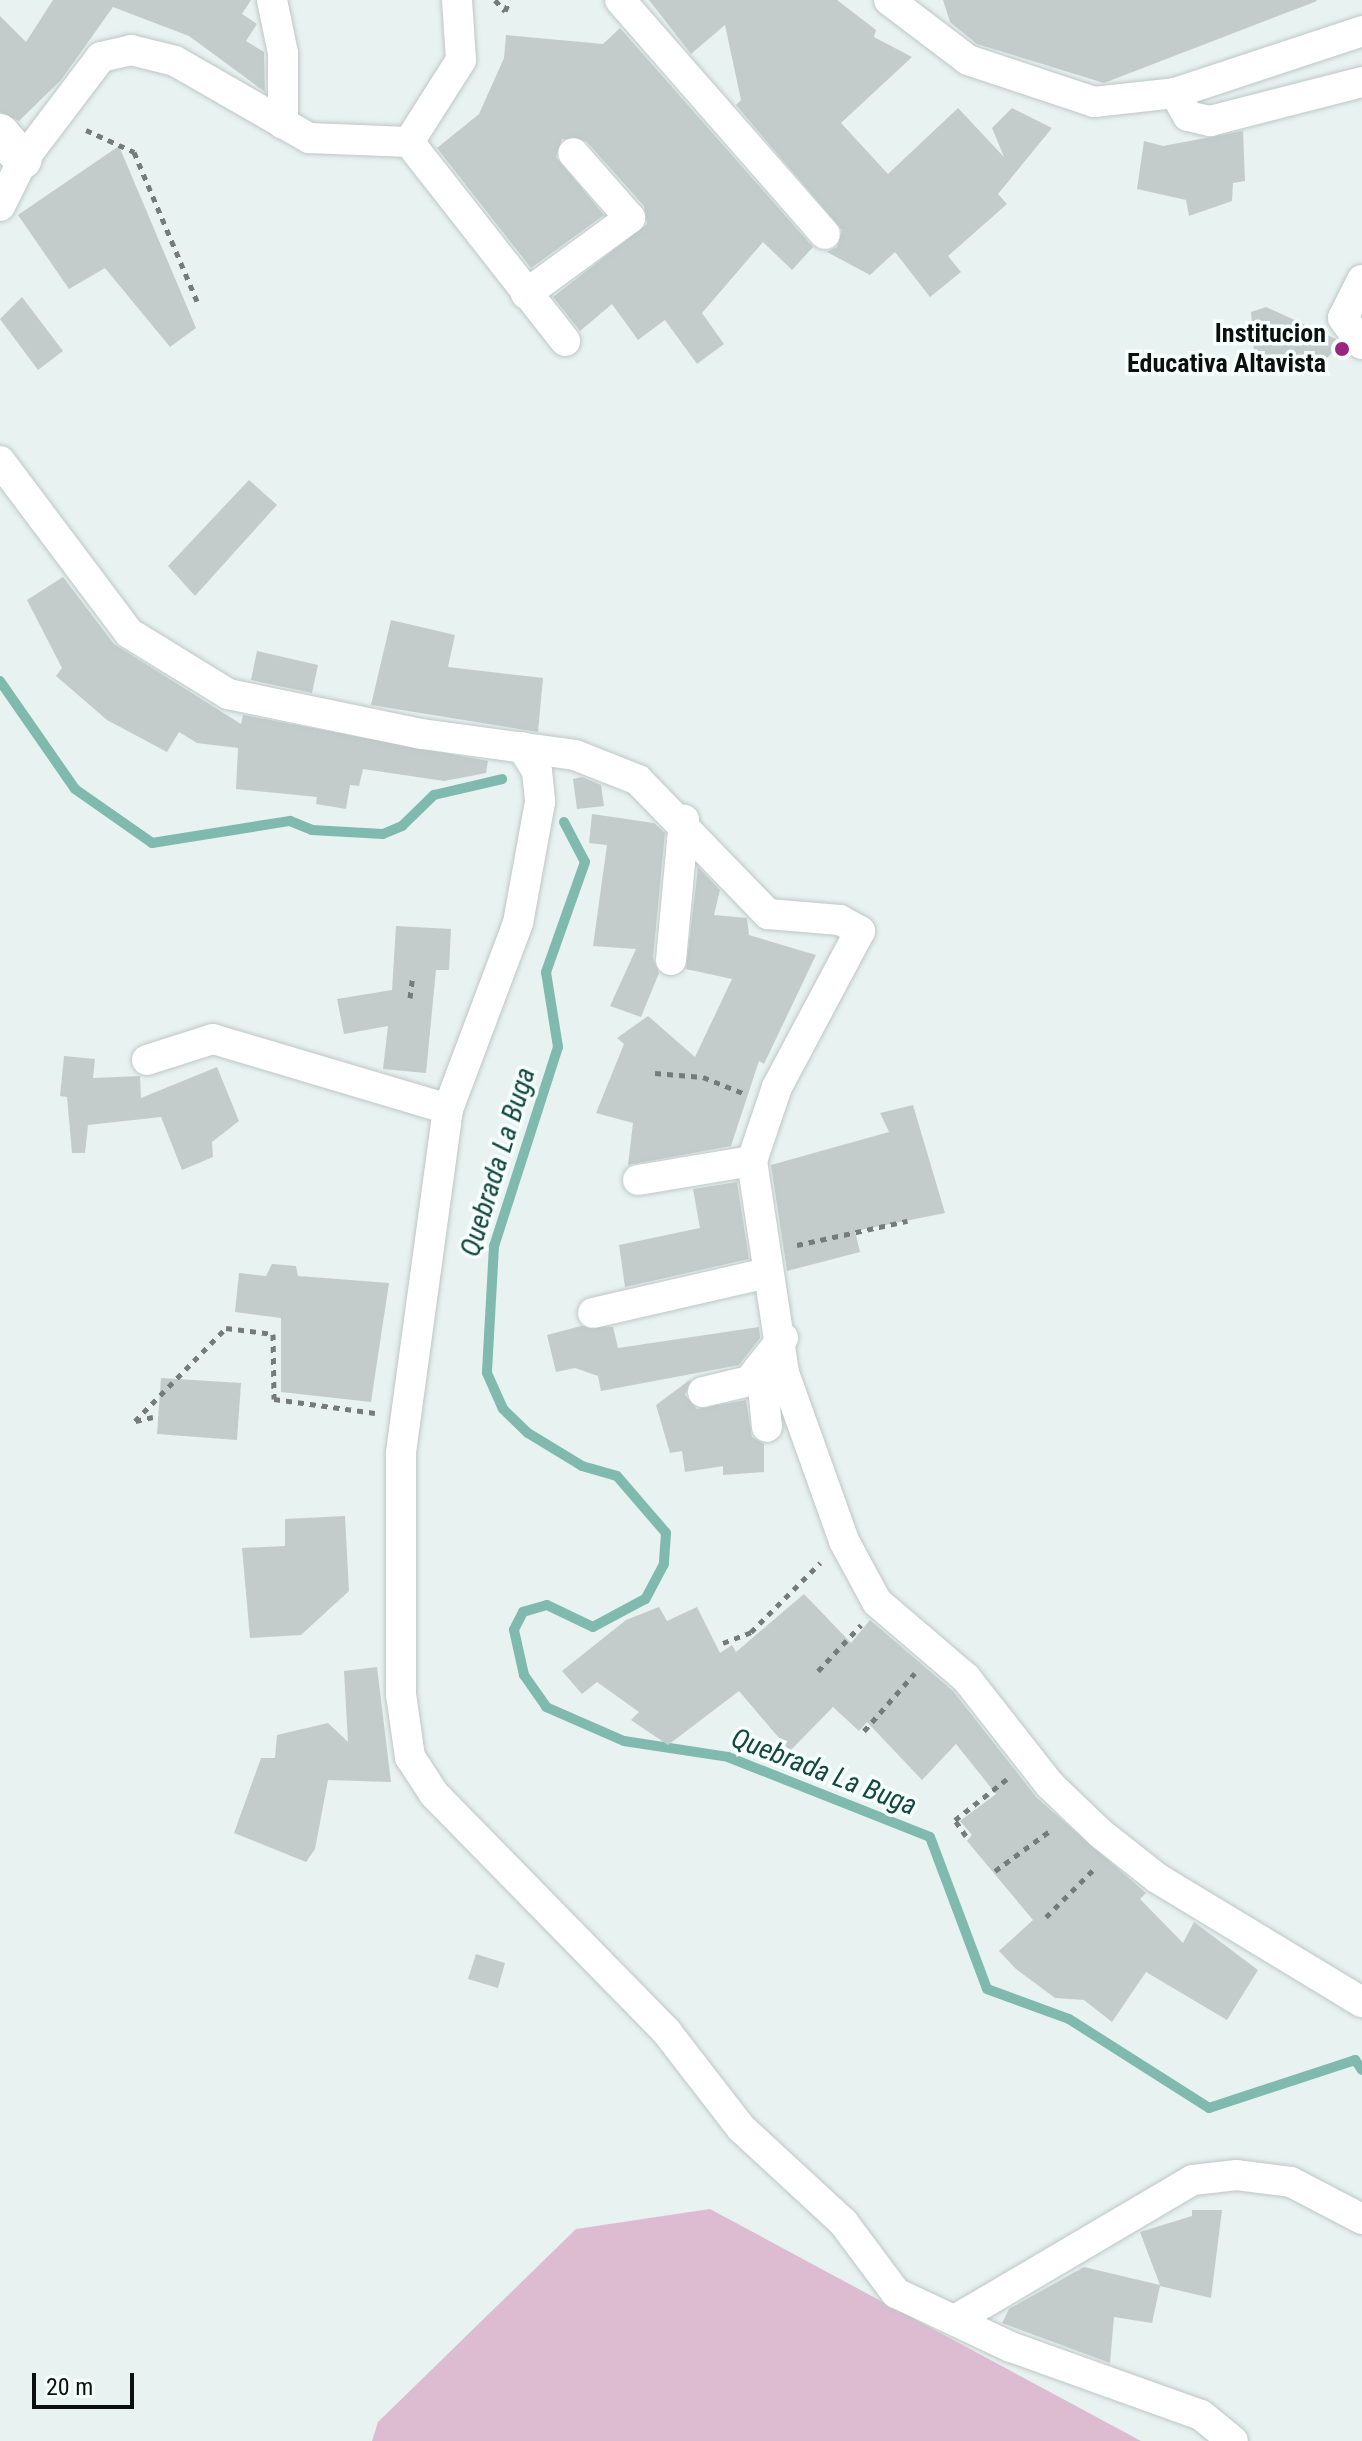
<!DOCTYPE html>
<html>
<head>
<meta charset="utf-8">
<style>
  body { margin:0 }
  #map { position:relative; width:1362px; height:2441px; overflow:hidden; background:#e8f2f0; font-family:"Roboto Condensed",sans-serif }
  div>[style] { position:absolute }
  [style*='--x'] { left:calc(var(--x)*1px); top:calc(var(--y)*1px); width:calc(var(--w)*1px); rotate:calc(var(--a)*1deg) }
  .green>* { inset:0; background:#ddbcd2 }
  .stream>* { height:10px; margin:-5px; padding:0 5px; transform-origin:5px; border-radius:5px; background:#80baae }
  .building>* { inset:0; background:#c3ccca }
  .path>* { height:5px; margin-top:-2.5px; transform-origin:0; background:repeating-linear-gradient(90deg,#747b79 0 6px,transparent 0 12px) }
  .roads { filter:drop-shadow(0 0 2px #bdc7c5) drop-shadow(0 0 2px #bdc7c5) }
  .minor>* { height:30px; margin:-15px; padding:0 15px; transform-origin:15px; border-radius:15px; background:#fff }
  .tertiary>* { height:38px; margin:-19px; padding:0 19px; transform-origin:19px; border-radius:19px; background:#fff }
  .dots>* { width:22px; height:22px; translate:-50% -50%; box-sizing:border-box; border:4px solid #f7fffd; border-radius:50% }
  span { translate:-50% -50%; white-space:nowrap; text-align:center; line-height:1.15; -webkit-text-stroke:7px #f7fffd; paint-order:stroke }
  .poi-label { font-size:26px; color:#0c100f; font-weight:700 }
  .right { translate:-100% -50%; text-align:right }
  .water-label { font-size:28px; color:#14483f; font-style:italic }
  .scale { position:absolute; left:32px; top:2373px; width:102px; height:36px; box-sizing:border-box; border:4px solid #0c100f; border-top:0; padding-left:10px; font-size:24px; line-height:28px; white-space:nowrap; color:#0c100f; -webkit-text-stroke:6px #f7fffd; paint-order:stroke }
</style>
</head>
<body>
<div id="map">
  <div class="green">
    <div style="clip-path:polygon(710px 2209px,1141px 2441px,372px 2441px,378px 2422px,576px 2229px)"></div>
  </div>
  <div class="stream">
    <div style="--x:0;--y:681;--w:131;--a:55.2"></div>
    <div style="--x:75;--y:789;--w:94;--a:35"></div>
    <div style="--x:152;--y:843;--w:140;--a:-9.1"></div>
    <div style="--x:290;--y:821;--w:24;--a:22"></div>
    <div style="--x:312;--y:830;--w:71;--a:3.2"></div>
    <div style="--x:383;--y:834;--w:21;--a:-23"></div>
    <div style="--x:402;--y:826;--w:45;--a:-44.1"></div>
    <div style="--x:434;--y:795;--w:70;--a:-13.2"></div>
    <div style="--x:564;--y:822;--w:45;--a:62.3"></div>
    <div style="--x:585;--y:862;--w:117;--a:109.5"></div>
    <div style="--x:546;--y:972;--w:76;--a:80.9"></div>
    <div style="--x:558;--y:1047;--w:209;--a:107.8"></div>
    <div style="--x:494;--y:1246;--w:127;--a:93.2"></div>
    <div style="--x:487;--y:1373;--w:39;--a:66"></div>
    <div style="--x:503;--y:1409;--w:35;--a:44"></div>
    <div style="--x:528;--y:1433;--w:63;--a:31.4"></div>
    <div style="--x:582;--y:1466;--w:36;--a:16"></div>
    <div style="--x:617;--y:1476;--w:75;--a:49.3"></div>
    <div style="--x:666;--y:1533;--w:31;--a:94"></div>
    <div style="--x:664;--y:1564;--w:40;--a:118"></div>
    <div style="--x:645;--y:1599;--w:59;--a:151.7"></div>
    <div style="--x:593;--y:1627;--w:51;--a:-154.4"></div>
    <div style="--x:547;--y:1605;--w:25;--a:164"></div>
    <div style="--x:523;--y:1612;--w:20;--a:117"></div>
    <div style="--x:514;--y:1630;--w:46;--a:77.5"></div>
    <div style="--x:524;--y:1675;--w:39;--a:55"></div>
    <div style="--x:546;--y:1707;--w:85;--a:23.6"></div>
    <div style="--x:624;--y:1741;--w:105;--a:8.7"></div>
    <div style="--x:728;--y:1757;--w:217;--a:21.6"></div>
    <div style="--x:930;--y:1837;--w:162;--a:69.4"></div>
    <div style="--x:987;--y:1989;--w:87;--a:20.1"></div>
    <div style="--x:1069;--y:2019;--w:166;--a:32.4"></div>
    <div style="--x:1209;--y:2108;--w:154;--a:-18.2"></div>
    <div style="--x:1355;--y:2060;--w:12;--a:55"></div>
  </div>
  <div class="building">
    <div style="clip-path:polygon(53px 0,251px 0,242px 14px,257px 24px,246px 41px,264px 52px,265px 92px,189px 36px,113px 7px,61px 80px,19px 121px,0 112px,0 16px,26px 42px)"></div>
    <div style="clip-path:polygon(649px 0,837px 0,876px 30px,874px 37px,912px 57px,841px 123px,888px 174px,958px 108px,1004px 157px,992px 128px,1012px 108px,1052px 128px,998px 194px,1007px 204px,948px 256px,961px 272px,930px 297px,895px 252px,870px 275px,827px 252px,837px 247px,842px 230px,736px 105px,741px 100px,725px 25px,691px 54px)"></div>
    <div style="clip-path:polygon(943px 0,1316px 0,1317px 1px,1104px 83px,977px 44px,950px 22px)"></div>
    <div style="clip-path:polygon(620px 28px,813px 247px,792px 270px,763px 242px,702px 313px,724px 344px,697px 364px,665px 320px,638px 340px,612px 304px,580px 331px,553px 297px,647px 224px,644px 206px,586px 141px,562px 139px,556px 157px,604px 215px,531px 268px,437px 148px,479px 114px,504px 58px,506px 35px,603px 44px)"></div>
    <div style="clip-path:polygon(1243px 131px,1245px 181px,1233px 183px,1232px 201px,1189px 216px,1186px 200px,1137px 189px,1144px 141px,1163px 146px)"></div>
    <div style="clip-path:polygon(119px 146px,196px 328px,170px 347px,105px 268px,69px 289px,18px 215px)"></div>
    <div style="clip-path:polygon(22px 297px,63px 351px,38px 370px,0 319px)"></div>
    <div style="clip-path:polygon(1266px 307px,1336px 339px,1340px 345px,1325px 360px,1255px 366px,1251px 312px)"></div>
    <div style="clip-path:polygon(249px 480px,277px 505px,195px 596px,168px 566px)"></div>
    <div style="clip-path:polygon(63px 577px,114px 644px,241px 724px,243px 715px,488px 761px,486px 773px,444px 781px,363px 769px,359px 786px,350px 785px,346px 809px,316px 804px,317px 797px,236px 789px,238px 748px,197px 743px,179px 732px,167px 752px,107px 720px,56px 676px,62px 668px,27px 600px)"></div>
    <div style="clip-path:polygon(391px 620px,455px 635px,448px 667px,543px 678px,538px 732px,371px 705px)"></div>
    <div style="clip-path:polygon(257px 651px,318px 665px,312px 693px,251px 680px)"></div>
    <div style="clip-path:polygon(582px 777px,601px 785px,604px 806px,577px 809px,573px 779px)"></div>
    <div style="clip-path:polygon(592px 814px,654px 823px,665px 833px,653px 958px,659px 973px,641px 1017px,610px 1006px,636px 949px,593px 946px,607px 845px,589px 843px)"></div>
    <div style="clip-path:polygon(698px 867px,720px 890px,714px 915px,747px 918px,749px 935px,816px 955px,764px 1064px,759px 1061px,731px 1146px,628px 1165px,633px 1123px,596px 1113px,624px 1044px,617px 1038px,648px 1016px,695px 1057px,732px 979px,686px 969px)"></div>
    <div style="clip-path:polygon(396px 926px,451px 929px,449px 970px,436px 970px,426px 1073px,383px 1069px,388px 1026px,344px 1034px,337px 999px,392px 990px)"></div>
    <div style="clip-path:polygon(64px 1056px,95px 1059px,93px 1078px,140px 1076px,141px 1098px,217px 1067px,239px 1121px,212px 1142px,213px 1157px,182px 1170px,161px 1117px,88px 1125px,85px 1153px,72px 1153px,67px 1097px,60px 1096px)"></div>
    <div style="clip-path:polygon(913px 1105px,945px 1213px,855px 1231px,860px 1252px,787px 1271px,771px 1165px,889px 1132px,880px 1113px)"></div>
    <div style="clip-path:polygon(737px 1182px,749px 1259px,625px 1287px,619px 1245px,700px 1228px,693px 1189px)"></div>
    <div style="clip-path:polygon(272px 1264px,296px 1266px,298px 1276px,389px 1283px,371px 1402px,281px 1392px,281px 1318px,235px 1312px,239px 1273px,266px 1276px)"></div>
    <div style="clip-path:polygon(581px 1326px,613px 1327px,618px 1348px,759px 1327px,760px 1338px,739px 1365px,601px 1391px,598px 1376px,575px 1368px,556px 1372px,547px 1335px)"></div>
    <div style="clip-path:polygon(161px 1378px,241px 1383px,237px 1440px,157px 1434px)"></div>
    <div style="clip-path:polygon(691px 1379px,685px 1395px,697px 1409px,746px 1400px,752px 1437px,764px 1444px,764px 1472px,723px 1475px,723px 1466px,685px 1472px,682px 1451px,670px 1453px,656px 1405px)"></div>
    <div style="clip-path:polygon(345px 1516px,349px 1591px,301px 1635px,250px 1638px,242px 1548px,285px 1546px,285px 1519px)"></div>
    <div style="clip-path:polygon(804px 1594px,851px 1643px,870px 1620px,953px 1691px,1037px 1798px,1146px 1893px,1140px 1899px,1183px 1943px,1194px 1922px,1258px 1970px,1227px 2020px,1146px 1972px,1112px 2022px,1084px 2000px,1055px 1998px,1016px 1969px,999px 1951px,1033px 1920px,967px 1841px,972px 1835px,960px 1821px,996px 1794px,956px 1744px,922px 1780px,867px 1722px,859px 1731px,833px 1707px,790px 1751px,739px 1691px,668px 1745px,631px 1720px,639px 1712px,597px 1682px,582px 1694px,562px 1671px,626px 1620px,659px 1607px,667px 1621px,697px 1607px,720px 1653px,732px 1645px,736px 1652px)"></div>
    <div style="clip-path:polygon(377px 1667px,391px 1782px,328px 1780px,315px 1849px,306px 1862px,234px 1833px,261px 1758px,275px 1758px,277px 1735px,328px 1723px,348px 1742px,344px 1671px)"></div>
    <div style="clip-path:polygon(476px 1954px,505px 1963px,498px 1988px,468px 1979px)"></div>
    <div style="clip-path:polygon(1192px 2210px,1222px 2210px,1211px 2298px,1160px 2286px,1152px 2323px,1114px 2317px,1110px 2363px,1002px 2323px,1009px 2309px,1084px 2267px,1160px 2285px,1140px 2232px,1192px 2216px)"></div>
  </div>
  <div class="path">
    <div style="--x:495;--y:0;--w:15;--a:48"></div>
    <div style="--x:505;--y:11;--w:12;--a:-66"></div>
    <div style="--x:86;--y:130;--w:53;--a:24.6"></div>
    <div style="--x:134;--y:152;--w:162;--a:67.1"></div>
    <div style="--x:410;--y:998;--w:23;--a:-83"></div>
    <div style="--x:655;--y:1073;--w:48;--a:4.8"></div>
    <div style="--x:703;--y:1077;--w:43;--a:21.8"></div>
    <div style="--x:797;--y:1245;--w:113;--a:-12.3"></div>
    <div style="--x:153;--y:1417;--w:18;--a:167"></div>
    <div style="--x:135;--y:1421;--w:130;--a:-45.6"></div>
    <div style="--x:226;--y:1328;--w:47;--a:7.3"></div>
    <div style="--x:273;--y:1334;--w:65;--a:89.1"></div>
    <div style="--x:274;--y:1399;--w:102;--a:7.9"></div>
    <div style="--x:723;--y:1643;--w:30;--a:-21"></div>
    <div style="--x:751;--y:1632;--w:98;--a:-45"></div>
    <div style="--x:818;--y:1671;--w:63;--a:-46.9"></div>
    <div style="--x:864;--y:1731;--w:77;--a:-48.7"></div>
    <div style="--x:966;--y:1836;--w:19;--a:-125"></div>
    <div style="--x:955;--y:1820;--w:66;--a:-38.3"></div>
    <div style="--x:995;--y:1871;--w:69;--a:-36.2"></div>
    <div style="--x:1046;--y:1917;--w:71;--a:-45"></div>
  </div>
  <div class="roads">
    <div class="minor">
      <div style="--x:272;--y:0;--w:54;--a:78.3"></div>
      <div style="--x:283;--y:53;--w:71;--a:90"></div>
      <div style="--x:620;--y:0;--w:311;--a:48.8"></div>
      <div style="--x:889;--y:0;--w:99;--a:37.2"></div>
      <div style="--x:968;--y:60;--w:133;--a:18.4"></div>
      <div style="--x:1094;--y:102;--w:81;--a:-6.3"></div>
      <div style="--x:1175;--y:93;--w:197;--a:-18.3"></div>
      <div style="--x:1175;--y:93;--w:26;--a:61"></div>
      <div style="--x:1188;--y:116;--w:23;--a:13"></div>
      <div style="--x:1210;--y:121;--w:157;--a:-14.4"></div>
      <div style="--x:409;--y:142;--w:253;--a:51.9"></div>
      <div style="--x:0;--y:206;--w:51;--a:-63.4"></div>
      <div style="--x:23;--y:160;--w:129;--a:-52.9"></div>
      <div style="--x:101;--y:57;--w:31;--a:-13"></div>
      <div style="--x:131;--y:50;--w:45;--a:14"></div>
      <div style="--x:175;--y:61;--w:155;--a:29.9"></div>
      <div style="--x:309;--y:138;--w:100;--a:2.3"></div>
      <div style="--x:409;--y:142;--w:97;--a:-57.6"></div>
      <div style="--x:461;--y:60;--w:60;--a:-93.8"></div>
      <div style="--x:1362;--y:280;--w:42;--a:116.6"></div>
      <div style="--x:1343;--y:318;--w:32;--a:54"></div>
      <div style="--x:526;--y:294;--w:129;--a:-36.2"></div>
      <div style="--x:630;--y:218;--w:86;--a:-131.2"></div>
      <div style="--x:0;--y:461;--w:215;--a:53.1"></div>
      <div style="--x:129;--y:633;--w:116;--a:31.6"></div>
      <div style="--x:228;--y:694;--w:198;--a:11.7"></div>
      <div style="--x:422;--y:734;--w:154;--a:7.8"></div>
      <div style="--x:575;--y:755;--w:68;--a:21.6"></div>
      <div style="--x:638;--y:780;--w:187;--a:45.9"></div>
      <div style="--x:768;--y:914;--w:72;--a:4.8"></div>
      <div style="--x:840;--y:920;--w:23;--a:29"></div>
      <div style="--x:860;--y:931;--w:177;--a:118"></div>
      <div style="--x:777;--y:1087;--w:78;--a:108.7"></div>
      <div style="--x:752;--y:1161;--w:214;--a:81.4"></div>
      <div style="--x:784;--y:1373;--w:178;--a:70.3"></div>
      <div style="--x:844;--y:1541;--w:69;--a:61.6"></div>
      <div style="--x:877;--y:1602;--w:117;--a:40.5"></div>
      <div style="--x:966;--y:1678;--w:136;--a:51.9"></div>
      <div style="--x:1050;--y:1785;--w:69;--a:43.8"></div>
      <div style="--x:1100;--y:1833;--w:73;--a:38.3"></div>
      <div style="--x:1157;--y:1878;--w:240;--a:31.2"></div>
      <div style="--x:522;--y:747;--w:28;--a:58"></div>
      <div style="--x:537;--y:771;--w:31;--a:84"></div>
      <div style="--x:540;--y:802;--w:123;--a:100.3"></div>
      <div style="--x:518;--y:923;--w:199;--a:110.6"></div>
      <div style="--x:448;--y:1109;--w:348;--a:97.8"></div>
      <div style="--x:401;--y:1454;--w:240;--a:90"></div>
      <div style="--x:401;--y:1694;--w:64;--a:81.9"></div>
      <div style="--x:410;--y:1757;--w:44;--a:57"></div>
      <div style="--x:434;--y:1794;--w:332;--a:45.6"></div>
      <div style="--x:666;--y:2031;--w:123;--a:52.3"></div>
      <div style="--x:741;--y:2128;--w:139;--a:42.7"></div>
      <div style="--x:843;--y:2222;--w:89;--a:53.3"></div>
      <div style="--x:896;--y:2293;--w:127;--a:25.2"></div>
      <div style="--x:1011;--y:2347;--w:202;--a:19.7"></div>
      <div style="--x:1201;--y:2415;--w:41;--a:39.1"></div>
      <div style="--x:671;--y:960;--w:141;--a:-84.7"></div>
      <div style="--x:147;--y:1060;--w:69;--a:-17.7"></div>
      <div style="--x:213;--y:1039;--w:245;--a:16.6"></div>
      <div style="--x:638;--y:1180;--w:116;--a:-9.5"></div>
      <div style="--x:593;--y:1313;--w:180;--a:-12.9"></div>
      <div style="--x:761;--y:1366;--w:61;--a:84.4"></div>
      <div style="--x:703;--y:1392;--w:47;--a:-13.4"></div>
      <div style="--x:749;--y:1381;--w:55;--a:-51.7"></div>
      <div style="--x:955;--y:2320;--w:276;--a:-30.5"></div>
      <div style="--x:1193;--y:2180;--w:44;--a:-6.5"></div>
      <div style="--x:1237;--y:2175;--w:54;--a:7.4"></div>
      <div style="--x:1291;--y:2182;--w:80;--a:27.5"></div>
    </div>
    <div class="tertiary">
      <div style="--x:0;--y:133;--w:35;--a:50"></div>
    </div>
  </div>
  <div class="dots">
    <div style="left:1342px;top:349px;background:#9a2682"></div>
  </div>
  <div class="poi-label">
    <span class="right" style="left:1326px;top:349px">Institucion<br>Educativa Altavista</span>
  </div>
  <div class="water-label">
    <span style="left:498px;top:1162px;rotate:-73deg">Quebrada La Buga</span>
    <span style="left:824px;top:1772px;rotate:21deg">Quebrada La Buga</span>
  </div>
  <div class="scale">20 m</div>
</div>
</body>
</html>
